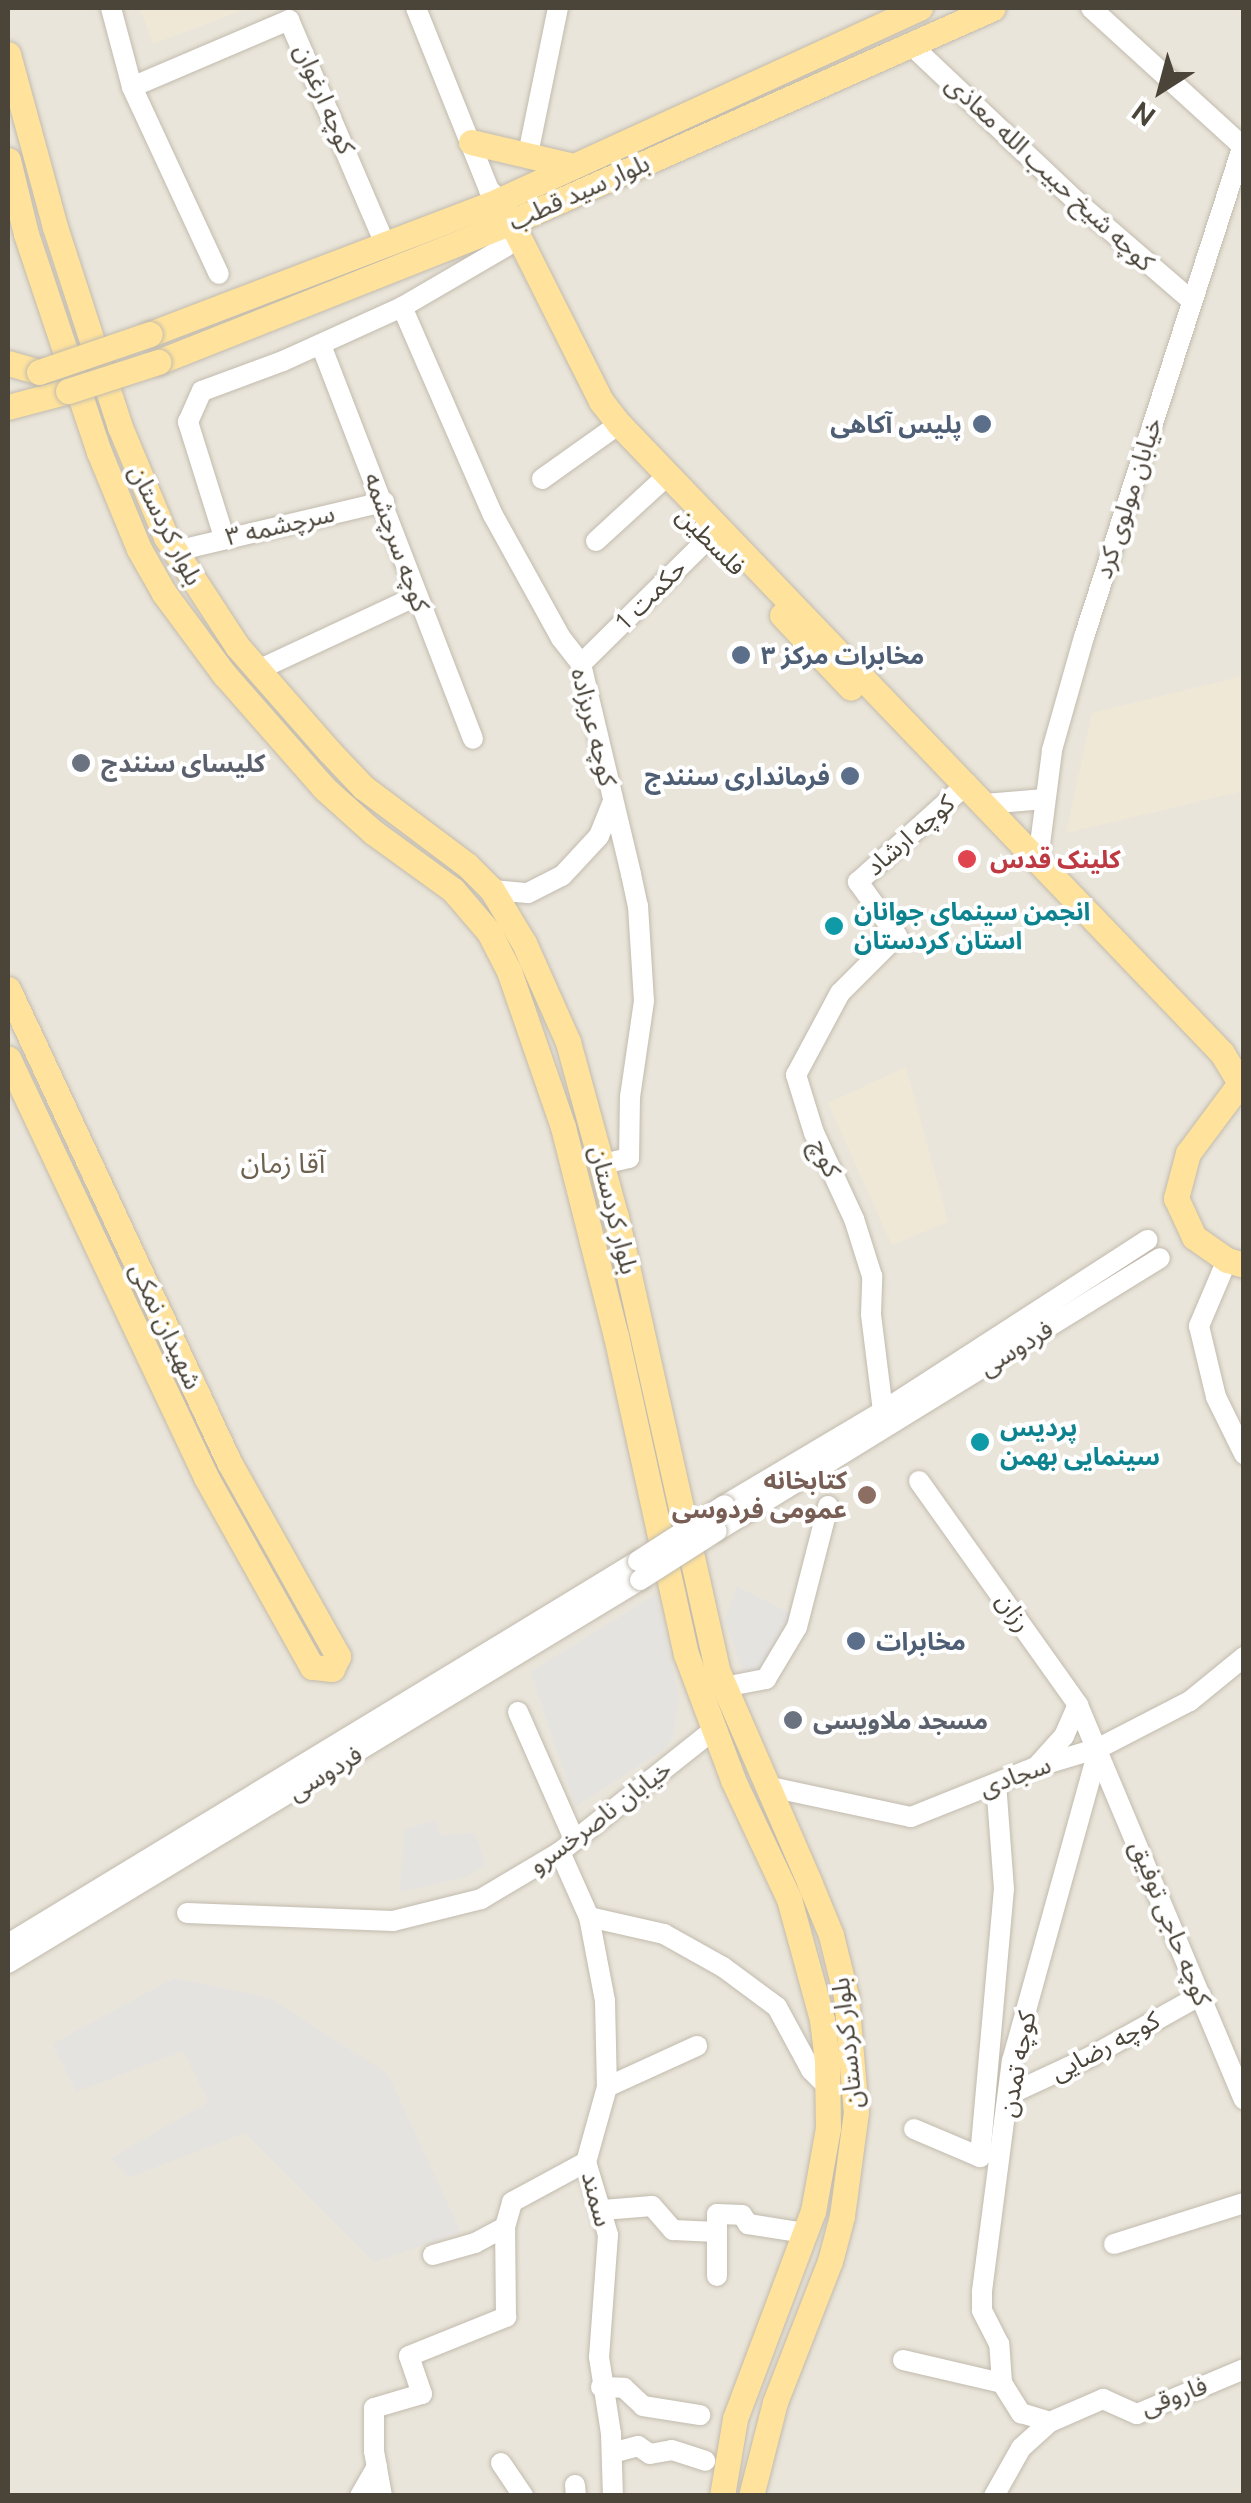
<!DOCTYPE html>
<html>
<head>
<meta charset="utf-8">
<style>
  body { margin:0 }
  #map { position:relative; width:1251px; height:2503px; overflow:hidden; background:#f6f3ec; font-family:Ubuntu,"Noto Sans Arabic",sans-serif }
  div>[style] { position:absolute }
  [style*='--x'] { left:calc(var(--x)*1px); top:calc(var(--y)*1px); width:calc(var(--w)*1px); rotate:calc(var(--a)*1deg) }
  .residential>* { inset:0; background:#eae5da }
  .education>* { inset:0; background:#efe8d6 }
  .parking>* { inset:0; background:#e5e3e0 }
  .roads { filter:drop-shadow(0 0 2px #c2bbae) drop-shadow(0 0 2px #c2bbae) }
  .minor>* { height:20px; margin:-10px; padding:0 10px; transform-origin:10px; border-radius:10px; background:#fff }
  .major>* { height:25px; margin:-12.5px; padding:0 12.5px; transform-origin:12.5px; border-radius:12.5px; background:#ffe39c }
  .bridges { filter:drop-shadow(0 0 2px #c2bbae) drop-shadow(0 0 2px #c2bbae) }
  .minor-bridge>* { height:20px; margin:-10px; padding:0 10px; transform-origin:10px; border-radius:10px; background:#fff }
  .major-bridge>* { height:25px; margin:-12.5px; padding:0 12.5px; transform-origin:12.5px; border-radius:12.5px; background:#ffe39c }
  .dots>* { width:28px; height:28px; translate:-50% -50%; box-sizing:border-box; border:5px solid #fff; border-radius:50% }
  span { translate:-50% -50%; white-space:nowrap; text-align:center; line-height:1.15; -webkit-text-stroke:8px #fff; paint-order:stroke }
  .street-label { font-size:25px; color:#4b4439 }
  .service-label { font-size:25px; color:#4e5e75; font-weight:700 }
  .right { translate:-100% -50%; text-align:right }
  .left { translate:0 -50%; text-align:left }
  .worship-label { font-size:25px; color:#5b616d; font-weight:700 }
  .health-label { font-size:25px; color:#be3a42; font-weight:700 }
  .culture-label { font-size:25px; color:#0d838f; font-weight:700 }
  .education-label { font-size:25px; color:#785e54; font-weight:700 }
  .neighbourhood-label { font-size:28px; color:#6e6250 }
  .frame { position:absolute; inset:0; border:10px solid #4b4439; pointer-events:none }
  .north { position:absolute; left:1111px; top:40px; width:100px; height:100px; -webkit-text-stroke:8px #fff; paint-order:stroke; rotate:216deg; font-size:28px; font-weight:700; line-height:40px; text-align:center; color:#4b4439 }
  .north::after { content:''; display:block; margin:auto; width:35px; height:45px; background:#4b4439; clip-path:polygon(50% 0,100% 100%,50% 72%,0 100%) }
</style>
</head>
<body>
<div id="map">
  <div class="residential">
    <div style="clip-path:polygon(8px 8px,1243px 8px,1243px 2495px,8px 2496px)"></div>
  </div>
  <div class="education">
    <div style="clip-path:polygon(140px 8px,248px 8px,153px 44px)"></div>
    <div style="clip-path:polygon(1243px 676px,1243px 791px,1066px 833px,1092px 713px)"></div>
    <div style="clip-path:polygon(906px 1067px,948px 1222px,892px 1245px,828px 1103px)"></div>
  </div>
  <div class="parking">
    <div style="clip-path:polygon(737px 1586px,791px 1614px,760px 1671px,744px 1674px,725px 1620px)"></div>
    <div style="clip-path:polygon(656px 1594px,679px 1696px,674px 1735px,665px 1749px,576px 1806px,530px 1672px)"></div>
    <div style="clip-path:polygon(436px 1820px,440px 1835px,475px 1833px,486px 1865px,464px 1878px,399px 1892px,405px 1829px)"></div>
    <div style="clip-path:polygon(174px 1978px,270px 1998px,388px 2074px,461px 2232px,374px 2262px,245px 2133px,128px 2178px,111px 2158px,208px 2102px,183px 2051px,76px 2092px,52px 2044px)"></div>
  </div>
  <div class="roads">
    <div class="minor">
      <div style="--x:111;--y:8;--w:82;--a:75.1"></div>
      <div style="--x:132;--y:87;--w:171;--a:-23.1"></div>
      <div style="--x:289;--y:20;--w:246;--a:66.8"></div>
      <div style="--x:416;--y:8;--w:196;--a:68.1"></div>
      <div style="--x:489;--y:190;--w:15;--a:42"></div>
      <div style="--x:1091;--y:8;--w:205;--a:42.4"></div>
      <div style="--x:910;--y:44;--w:227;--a:43.4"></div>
      <div style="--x:1075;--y:200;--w:153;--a:40.8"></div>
      <div style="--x:132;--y:87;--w:206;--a:65.1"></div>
      <div style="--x:528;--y:154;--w:149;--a:-78.4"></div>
      <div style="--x:402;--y:307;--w:227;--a:66.4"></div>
      <div style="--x:493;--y:515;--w:141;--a:61.1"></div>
      <div style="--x:561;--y:638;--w:33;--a:52"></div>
      <div style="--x:581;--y:664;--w:216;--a:76.6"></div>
      <div style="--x:631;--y:874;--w:33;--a:78"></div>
      <div style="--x:638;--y:906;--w:95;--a:86.4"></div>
      <div style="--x:644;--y:1001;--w:97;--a:98.3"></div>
      <div style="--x:630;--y:1097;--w:61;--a:90.9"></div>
      <div style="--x:629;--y:1158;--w:27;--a:167"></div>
      <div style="--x:321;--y:345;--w:422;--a:68.9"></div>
      <div style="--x:542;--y:479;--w:95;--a:-35.5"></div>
      <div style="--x:224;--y:537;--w:121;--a:-107.4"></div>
      <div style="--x:188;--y:422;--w:34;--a:-66"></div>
      <div style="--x:202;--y:391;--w:86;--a:-20.3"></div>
      <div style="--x:283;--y:361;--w:131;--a:-24.4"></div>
      <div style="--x:402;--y:307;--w:121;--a:-30.2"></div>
      <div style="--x:596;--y:541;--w:96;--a:-42.5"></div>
      <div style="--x:176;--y:551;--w:214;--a:-13.3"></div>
      <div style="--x:581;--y:664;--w:195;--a:-44.6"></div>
      <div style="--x:258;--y:670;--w:175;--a:-25"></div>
      <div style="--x:985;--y:804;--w:60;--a:-4.8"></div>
      <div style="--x:1038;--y:860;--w:111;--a:-82.7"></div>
      <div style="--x:1052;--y:750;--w:117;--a:-74.2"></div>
      <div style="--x:1084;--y:637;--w:520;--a:-72.09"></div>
      <div style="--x:492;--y:890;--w:36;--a:5"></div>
      <div style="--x:528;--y:893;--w:38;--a:-27"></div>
      <div style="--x:562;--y:876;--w:54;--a:-47.2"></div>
      <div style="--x:599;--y:836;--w:35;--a:-68"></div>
      <div style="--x:1227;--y:1260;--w:72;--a:113"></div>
      <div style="--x:1199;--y:1326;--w:73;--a:76.5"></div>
      <div style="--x:1216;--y:1397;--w:64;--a:63.8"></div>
      <div style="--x:883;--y:1411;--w:98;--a:-97.1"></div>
      <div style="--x:871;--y:1314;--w:38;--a:-88"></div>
      <div style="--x:872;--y:1276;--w:60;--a:-107.5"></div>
      <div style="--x:854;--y:1219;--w:95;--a:-114.9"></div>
      <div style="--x:814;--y:1133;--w:61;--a:-107.2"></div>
      <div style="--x:796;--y:1075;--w:93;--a:-61.8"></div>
      <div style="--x:840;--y:993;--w:81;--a:-45"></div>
      <div style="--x:897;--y:936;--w:67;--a:-125.8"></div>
      <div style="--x:858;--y:882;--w:147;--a:-42"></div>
      <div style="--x:919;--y:1481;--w:275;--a:54.6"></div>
      <div style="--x:1078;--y:1705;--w:428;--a:67.2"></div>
      <div style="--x:725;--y:1505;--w:184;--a:-30.7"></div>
      <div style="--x:883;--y:1411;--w:315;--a:-32.9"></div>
      <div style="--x:717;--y:1531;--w:520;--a:-31.64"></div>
      <div style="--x:724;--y:1687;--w:43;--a:-10.8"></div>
      <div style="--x:766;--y:1679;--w:61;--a:-59.2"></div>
      <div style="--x:797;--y:1627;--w:125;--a:-75.6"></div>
      <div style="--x:518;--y:1712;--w:139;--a:66.2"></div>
      <div style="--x:1038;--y:1765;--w:39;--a:-48"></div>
      <div style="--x:1064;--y:1736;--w:34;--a:-66"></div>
      <div style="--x:766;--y:1786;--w:148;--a:12.1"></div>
      <div style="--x:911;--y:1817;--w:135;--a:-21.8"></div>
      <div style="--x:1036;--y:1767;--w:66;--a:-16.8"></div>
      <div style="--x:1099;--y:1748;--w:102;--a:-27.3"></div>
      <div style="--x:1190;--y:1701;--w:70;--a:-39.2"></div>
      <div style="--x:560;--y:1852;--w:71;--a:66"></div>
      <div style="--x:589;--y:1917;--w:86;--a:79.2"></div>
      <div style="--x:605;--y:2001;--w:86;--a:88.7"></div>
      <div style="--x:607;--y:2087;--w:78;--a:105.6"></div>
      <div style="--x:586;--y:2162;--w:76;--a:73.2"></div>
      <div style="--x:608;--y:2235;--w:122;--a:94.2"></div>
      <div style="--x:599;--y:2357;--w:78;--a:81.1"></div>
      <div style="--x:611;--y:2434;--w:62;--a:88.2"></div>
      <div style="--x:187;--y:1913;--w:206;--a:2.2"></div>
      <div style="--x:393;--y:1921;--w:91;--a:-14"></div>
      <div style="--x:481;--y:1899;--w:92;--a:-30.7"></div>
      <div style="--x:560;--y:1852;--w:194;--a:-38.5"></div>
      <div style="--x:589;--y:1917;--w:77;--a:12.8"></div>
      <div style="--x:664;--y:1934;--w:68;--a:29.2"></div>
      <div style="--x:723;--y:1967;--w:67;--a:36.5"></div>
      <div style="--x:777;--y:2007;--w:72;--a:61.6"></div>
      <div style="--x:811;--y:2070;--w:23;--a:45"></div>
      <div style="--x:8;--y:1944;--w:737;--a:-31.3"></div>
      <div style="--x:8;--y:1963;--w:739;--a:-31.22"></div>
      <div style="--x:607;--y:2087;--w:99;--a:-24.5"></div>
      <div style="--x:1008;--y:2095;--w:90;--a:-24.9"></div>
      <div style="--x:1090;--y:2057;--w:127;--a:-29.2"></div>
      <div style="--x:914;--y:2129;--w:72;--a:23"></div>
      <div style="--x:980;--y:2157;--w:269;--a:-84.9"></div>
      <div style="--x:1004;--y:1889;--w:106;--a:-94.3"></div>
      <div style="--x:603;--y:2210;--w:49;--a:-4.7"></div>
      <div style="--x:652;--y:2206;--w:32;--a:49"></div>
      <div style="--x:673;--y:2230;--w:44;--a:2.6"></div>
      <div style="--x:717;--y:2232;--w:18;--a:-90"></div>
      <div style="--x:717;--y:2214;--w:25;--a:2"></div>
      <div style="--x:742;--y:2215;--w:11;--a:56"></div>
      <div style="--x:748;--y:2224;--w:58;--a:9"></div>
      <div style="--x:717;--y:2232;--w:44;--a:90"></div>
      <div style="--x:1114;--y:2244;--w:136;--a:-17.5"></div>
      <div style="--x:433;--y:2255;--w:44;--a:-15.9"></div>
      <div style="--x:475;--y:2243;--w:34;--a:-28"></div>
      <div style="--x:505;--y:2227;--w:26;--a:-74"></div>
      <div style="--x:512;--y:2202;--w:84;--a:-28.4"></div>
      <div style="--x:903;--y:2360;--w:102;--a:13.1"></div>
      <div style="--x:1002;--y:2383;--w:36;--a:58"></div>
      <div style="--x:1021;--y:2413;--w:30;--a:17"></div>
      <div style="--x:1002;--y:2383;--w:39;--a:-94"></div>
      <div style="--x:999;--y:2344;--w:38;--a:-117"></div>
      <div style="--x:982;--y:2310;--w:19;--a:-90"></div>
      <div style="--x:982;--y:2291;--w:232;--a:-82.6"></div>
      <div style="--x:1012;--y:2061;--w:325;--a:-74.5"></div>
      <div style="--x:601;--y:2387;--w:23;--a:2"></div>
      <div style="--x:624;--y:2388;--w:26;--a:43"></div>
      <div style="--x:643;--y:2406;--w:58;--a:9"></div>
      <div style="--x:612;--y:2453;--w:27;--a:-15"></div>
      <div style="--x:638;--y:2446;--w:14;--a:34"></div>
      <div style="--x:650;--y:2454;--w:22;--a:-10"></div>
      <div style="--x:672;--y:2450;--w:35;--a:18"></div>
      <div style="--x:501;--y:2463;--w:40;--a:56"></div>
      <div style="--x:575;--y:2485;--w:11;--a:85"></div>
      <div style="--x:360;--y:2496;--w:34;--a:-60"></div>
      <div style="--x:382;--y:2496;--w:46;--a:-100.1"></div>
      <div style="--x:374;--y:2451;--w:43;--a:-90"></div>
      <div style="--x:374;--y:2408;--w:50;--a:-16.3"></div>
      <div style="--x:422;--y:2394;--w:40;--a:-108.9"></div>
      <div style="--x:409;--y:2356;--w:105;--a:-21.9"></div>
      <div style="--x:506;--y:2317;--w:90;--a:-90.6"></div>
      <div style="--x:994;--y:2496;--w:55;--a:-60.6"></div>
      <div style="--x:1021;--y:2448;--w:39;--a:-42"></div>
      <div style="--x:1050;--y:2422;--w:58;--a:-23.5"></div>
      <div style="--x:1103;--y:2399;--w:37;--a:24"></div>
      <div style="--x:1137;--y:2414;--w:116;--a:-22.8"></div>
    </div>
    <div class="major">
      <div style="--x:8;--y:54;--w:179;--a:74.8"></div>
      <div style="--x:55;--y:227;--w:210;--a:72"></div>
      <div style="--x:120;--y:427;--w:119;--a:67.3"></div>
      <div style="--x:166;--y:537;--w:130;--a:56.9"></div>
      <div style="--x:237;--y:646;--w:140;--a:48.8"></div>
      <div style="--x:329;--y:751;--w:50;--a:46.6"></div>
      <div style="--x:363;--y:787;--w:130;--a:36.9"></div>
      <div style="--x:467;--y:865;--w:35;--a:45"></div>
      <div style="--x:492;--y:890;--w:62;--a:58.9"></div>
      <div style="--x:524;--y:943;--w:108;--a:66"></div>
      <div style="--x:568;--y:1042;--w:181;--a:74.7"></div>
      <div style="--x:616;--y:1217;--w:466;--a:77.4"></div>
      <div style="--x:718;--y:1672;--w:231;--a:66.5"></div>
      <div style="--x:810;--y:1884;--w:55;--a:67.6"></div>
      <div style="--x:831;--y:1935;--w:63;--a:76.2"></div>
      <div style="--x:846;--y:1996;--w:116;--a:85.1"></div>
      <div style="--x:856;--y:2112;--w:105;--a:97.7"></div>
      <div style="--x:842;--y:2216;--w:47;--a:104.9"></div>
      <div style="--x:830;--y:2261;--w:151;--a:111.3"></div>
      <div style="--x:775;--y:2402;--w:97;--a:104.3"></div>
      <div style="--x:471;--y:142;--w:105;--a:13.2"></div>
      <div style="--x:8;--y:160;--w:76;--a:76.3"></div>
      <div style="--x:26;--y:234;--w:230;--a:71.5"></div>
      <div style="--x:99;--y:452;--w:105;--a:67.6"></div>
      <div style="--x:139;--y:549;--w:51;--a:60.4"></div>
      <div style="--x:164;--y:593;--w:101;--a:53.5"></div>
      <div style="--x:224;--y:674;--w:152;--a:48.7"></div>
      <div style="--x:324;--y:788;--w:66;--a:41.9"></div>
      <div style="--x:373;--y:832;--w:99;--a:35.9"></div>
      <div style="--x:453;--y:890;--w:55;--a:49.4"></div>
      <div style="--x:489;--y:932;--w:44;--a:62.9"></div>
      <div style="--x:509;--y:971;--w:165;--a:70.9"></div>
      <div style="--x:563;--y:1127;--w:216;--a:75.8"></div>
      <div style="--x:616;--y:1336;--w:326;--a:77.6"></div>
      <div style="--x:686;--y:1654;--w:134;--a:69.5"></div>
      <div style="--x:733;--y:1780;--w:132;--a:64.8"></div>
      <div style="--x:789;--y:1899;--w:125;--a:74.7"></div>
      <div style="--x:822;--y:2020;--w:38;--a:83"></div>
      <div style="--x:827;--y:2058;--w:70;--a:89.2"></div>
      <div style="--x:828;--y:2128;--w:84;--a:100.2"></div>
      <div style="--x:813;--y:2211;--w:222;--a:110.6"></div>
      <div style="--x:735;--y:2419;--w:78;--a:99.6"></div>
      <div style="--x:500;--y:200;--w:225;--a:63.3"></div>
      <div style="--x:601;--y:401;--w:29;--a:52"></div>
      <div style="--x:619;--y:424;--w:871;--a:46.21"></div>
      <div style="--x:1222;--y:1053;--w:33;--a:59"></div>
      <div style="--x:150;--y:334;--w:375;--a:-20.9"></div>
      <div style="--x:500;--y:200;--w:462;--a:-24.6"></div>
      <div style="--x:158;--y:362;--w:381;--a:-21.6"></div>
      <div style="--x:512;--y:222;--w:526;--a:-23.98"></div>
      <div style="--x:8;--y:363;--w:32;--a:16"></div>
      <div style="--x:8;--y:407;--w:62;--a:-14.9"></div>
      <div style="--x:782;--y:615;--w:100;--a:46.6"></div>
      <div style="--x:8;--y:989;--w:522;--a:64.96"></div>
      <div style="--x:229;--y:1462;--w:223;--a:60.7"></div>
      <div style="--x:338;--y:1656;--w:14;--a:115"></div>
      <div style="--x:332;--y:1669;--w:20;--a:-174"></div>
      <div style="--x:312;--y:1667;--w:218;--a:-119.2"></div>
      <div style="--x:206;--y:1477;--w:463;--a:-115.3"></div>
      <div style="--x:1244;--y:1078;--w:94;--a:126.7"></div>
      <div style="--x:1188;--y:1153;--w:47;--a:104.9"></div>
      <div style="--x:1176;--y:1198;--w:43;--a:65.2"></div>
      <div style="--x:1194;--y:1237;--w:40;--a:34.9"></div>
      <div style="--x:1227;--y:1260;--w:18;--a:16"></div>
    </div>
  </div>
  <div class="bridges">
    <div class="minor-bridge">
      <div style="--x:638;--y:1561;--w:103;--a:-32.8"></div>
      <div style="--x:640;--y:1580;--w:91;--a:-32.5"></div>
    </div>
    <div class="major-bridge">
      <div style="--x:39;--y:372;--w:117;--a:-18.9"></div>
      <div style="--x:68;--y:391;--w:95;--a:-17.9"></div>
    </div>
  </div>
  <div class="dots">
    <div style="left:982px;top:424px;background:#5c6f8a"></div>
    <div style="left:741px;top:655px;background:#5c6f8a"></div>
    <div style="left:81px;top:763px;background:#6b7280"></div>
    <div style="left:850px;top:776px;background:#5c6f8a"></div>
    <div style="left:967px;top:859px;background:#e0444e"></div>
    <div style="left:834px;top:926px;background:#0f9aa8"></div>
    <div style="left:980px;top:1442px;background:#0f9aa8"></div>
    <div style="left:867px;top:1495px;background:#8d6e63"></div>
    <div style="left:856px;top:1641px;background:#5c6f8a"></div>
    <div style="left:793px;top:1720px;background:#6b7280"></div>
  </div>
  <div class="street-label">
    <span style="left:325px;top:99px;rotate:67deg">کوچه ارغوان</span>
    <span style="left:1050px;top:173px;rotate:43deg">کوچه شیخ حبیب الله معاذی</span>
    <span style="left:579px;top:192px;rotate:-24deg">بلوار سید قطب</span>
    <span style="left:1128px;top:498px;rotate:-72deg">خیابان مولوی کرد</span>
    <span style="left:166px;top:525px;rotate:63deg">بلوار کردستان</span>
    <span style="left:280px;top:525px;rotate:-13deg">سرچشمه ۳</span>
    <span style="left:711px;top:541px;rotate:45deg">فلسطین</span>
    <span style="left:397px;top:542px;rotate:70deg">کوچه سرچشمه</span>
    <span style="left:650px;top:595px;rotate:-45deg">حکمت 1</span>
    <span style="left:594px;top:727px;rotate:76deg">کوچه عربزاده</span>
    <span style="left:910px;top:835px;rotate:-41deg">کوچه ارشاد</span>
    <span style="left:826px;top:1158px;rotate:66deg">کوچ</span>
    <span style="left:614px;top:1210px;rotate:76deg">بلوار کردستان</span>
    <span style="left:166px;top:1326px;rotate:65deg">شهیدان نمکی</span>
    <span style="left:1016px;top:1348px;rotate:-32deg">فردوسی</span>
    <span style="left:1014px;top:1612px;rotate:55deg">رزان</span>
    <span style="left:325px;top:1773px;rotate:-31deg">فردوسی</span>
    <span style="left:1015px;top:1776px;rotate:-20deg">سجادی</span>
    <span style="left:600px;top:1817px;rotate:-37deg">خیابان ناصرخسرو</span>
    <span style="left:1171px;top:1923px;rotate:68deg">کوچه حاجی توفیق</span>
    <span style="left:847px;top:2043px;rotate:-96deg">بلوار کردستان</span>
    <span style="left:1105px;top:2046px;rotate:-28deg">کوچه رضایی</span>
    <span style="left:1017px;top:2064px;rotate:-79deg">کوچه تمدن</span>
    <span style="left:597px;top:2199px;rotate:75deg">سمند</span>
    <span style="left:1174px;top:2396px;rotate:-20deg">فاروقی</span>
  </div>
  <div class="service-label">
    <span class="right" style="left:962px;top:424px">پلیس آکاهی</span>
    <span class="left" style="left:761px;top:655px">مخابرات مرکز ۳</span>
    <span class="right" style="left:830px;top:776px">فرمانداری سنندج</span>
    <span class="left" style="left:876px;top:1641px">مخابرات</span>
  </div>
  <div class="worship-label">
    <span class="left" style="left:101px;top:763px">کلیسای سنندج</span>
    <span class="left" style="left:813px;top:1720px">مسجد ملاویسی</span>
  </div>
  <div class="health-label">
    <span class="left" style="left:990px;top:859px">کلینک قدس</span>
  </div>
  <div class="culture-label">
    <span class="left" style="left:854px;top:926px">انجمن سینمای جوانان<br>استان کردستان</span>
    <span class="left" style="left:1000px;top:1442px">پردیس<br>سینمایی بهمن</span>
  </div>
  <div class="education-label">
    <span class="right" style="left:847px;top:1495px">کتابخانه<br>عمومی فردوسی</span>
  </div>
  <div class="neighbourhood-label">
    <span style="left:283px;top:1163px">آقا زمان</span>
  </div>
  <div class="frame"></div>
  <div class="north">N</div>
</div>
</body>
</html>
